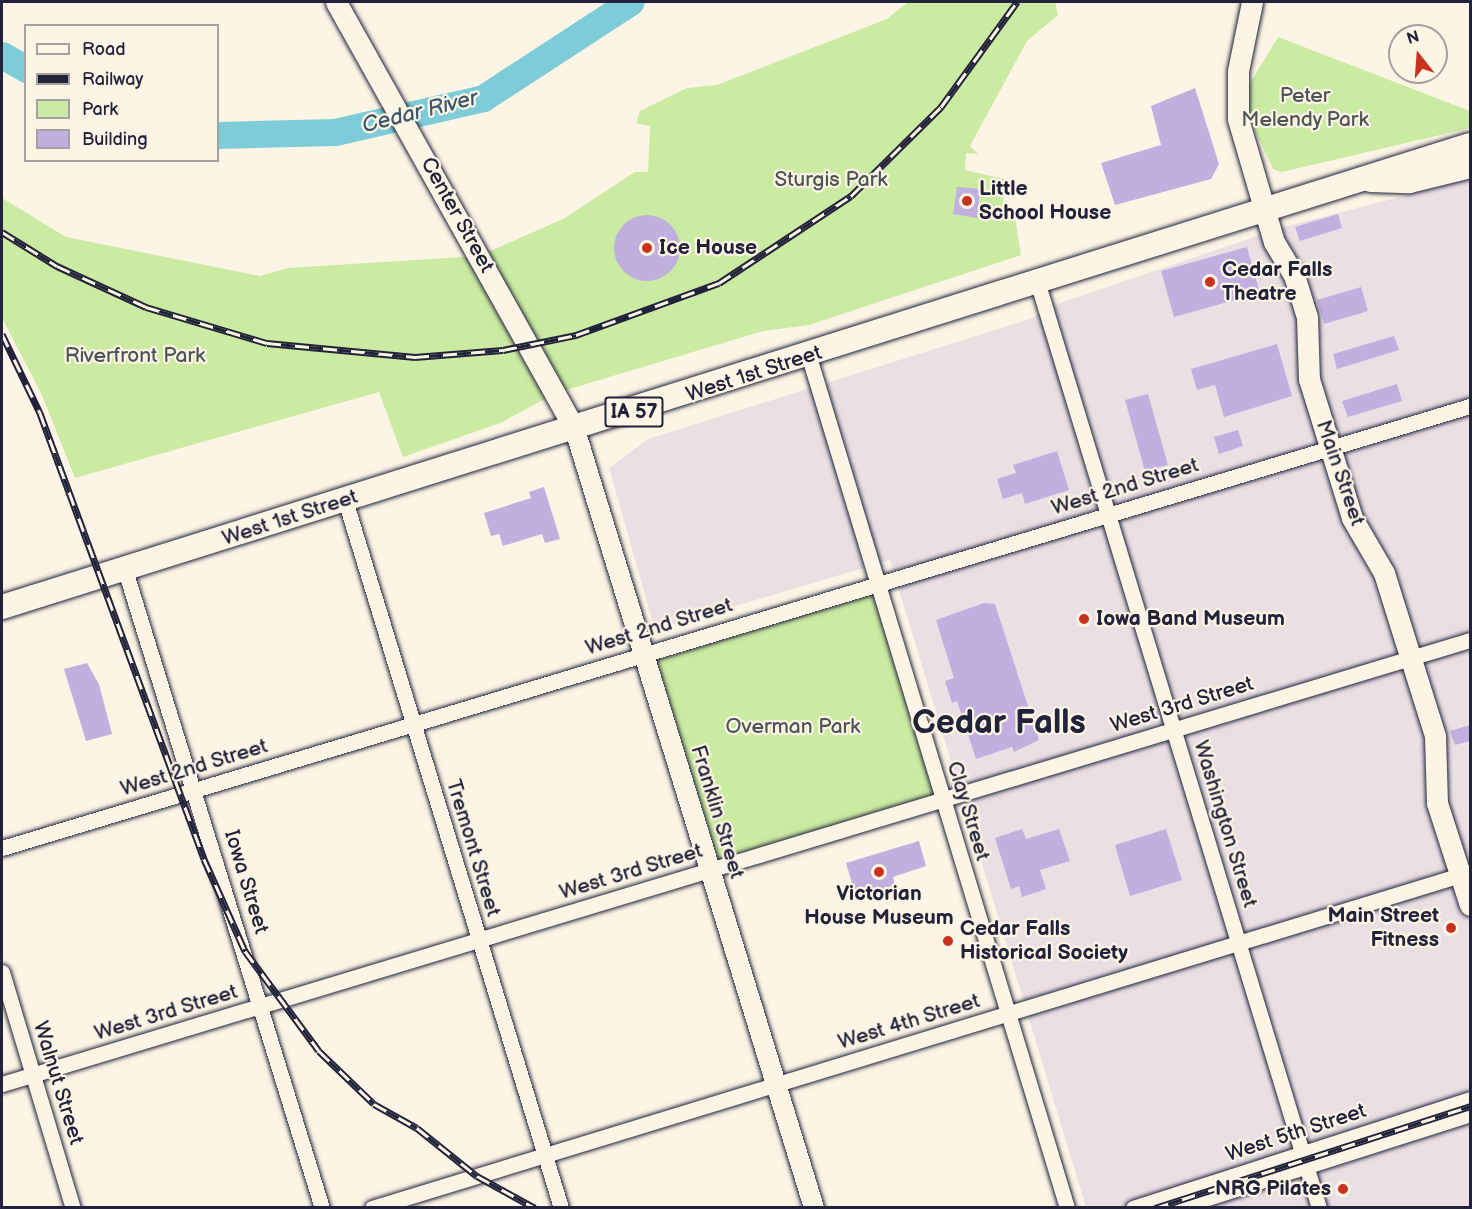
<!DOCTYPE html>
<html>
<head>
<meta charset="utf-8">
<style>
  body { margin:0 }
  #map { position:relative; width:1472px; height:1209px; overflow:hidden; background:#fcf5e5; font-family:"Balsamiq Sans",sans-serif }
  div>[style] { position:absolute }
  [style*='--x'] { left:calc(var(--x)*1px); top:calc(var(--y)*1px); width:calc(var(--w)*1px); rotate:calc(var(--a)*1deg) }
  .built>* { inset:0; background:#eae0e4 }
  .green>* { inset:0; background:#cbeaa2 }
  .river>* { height:27px; margin:-13.5px; padding:0 13.5px; transform-origin:13.5px; border-radius:13.5px; background:#7dccd8 }
  .building>* { inset:0; background:#bfb0e0 }
  .round { border-radius:50% }
  .roads { filter:drop-shadow(0 0 2px #22223b) drop-shadow(0 0 2px #22223b) }
  .minor>* { height:15px; margin:-7.5px; padding:0 7.5px; transform-origin:7.5px; border-radius:7.5px; background:#fcf5e5 }
  .tertiary>* { height:20px; margin:-10px; padding:0 10px; transform-origin:10px; border-radius:10px; background:#fcf5e5 }
  .secondary>* { height:21px; margin:-10.5px; padding:0 10.5px; transform-origin:10.5px; border-radius:10.5px; background:#fcf5e5 }
  .primary>* { height:24px; margin:-12px; padding:0 12px; transform-origin:12px; border-radius:12px; background:#fcf5e5 }
  .rail>* { height:7px; margin-top:-3.5px; transform-origin:0; background:repeating-linear-gradient(90deg,#fcf5e5 0 14px,#22223b 0 28px); box-sizing:border-box; border-block:2px solid #22223b }
  .dots>* { width:16px; height:16px; translate:-50% -50%; box-sizing:border-box; border:3px solid #fcf5e5; border-radius:50% }
  span { translate:-50% -50%; white-space:nowrap; text-align:center; line-height:1.15; -webkit-text-stroke:4.5px #fcf5e5; paint-order:stroke }
  .shield-label span { padding:2px 4px; background:#fcf5e5; border:2px solid; border-radius:4px; -webkit-text-stroke-width:0 }
  .shield-label { font-size:20px; color:#22223b; font-weight:700 }
  .park-label { font-size:21px; color:#4c5455 }
  .poi-label { font-size:21px; color:#22223b; font-weight:700 }
  .left { translate:0 -50%; text-align:left }
  .right { translate:-100% -50%; text-align:right }
  .street-label { font-size:21px; color:#22223b }
  .water-label { font-size:22px; color:#3d556a; font-style:italic }
  .town-label { font-size:33px; color:#22223b; font-weight:700 }
  .frame { position:absolute; inset:0; border:3px solid #22223b; pointer-events:none }
  .legend { position:absolute; left:24px; top:24px; width:195px; height:138px; box-sizing:border-box; background:#fcf5e5; border:2px solid #a5a1a1; margin:0; padding:8px 10px; list-style:none; font-size:18px; color:#22223b }
  .legend li { display:flex; align-items:center; gap:12px; height:30px }
  .legend b { width:30px; border:2px solid #a5a1a1 }
  .north { position:absolute; left:1388px; top:24px; width:60px; height:60px; box-sizing:border-box; background:#fcf5e5; border:2px solid #a5a1a1; border-radius:50%; rotate:343deg; font-size:16px; font-weight:700; line-height:24px; text-align:center; color:#22223b }
  .north::after { content:''; display:block; margin:auto; width:21px; height:27px; background:#c8321e; clip-path:polygon(50% 0,100% 100%,50% 72%,0 100%) }
</style>
</head>
<body>
<div id="map">
  <div class="built">
    <div style="clip-path:polygon(1470px 179px,1470px 1207px,1086px 1207px,890px 560px,655px 630px,609px 468px,648px 439px,1030px 319px,1060px 303px,1287px 226px)"></div>
  </div>
  <div class="green">
    <div style="clip-path:polygon(908px 2px,1055px 2px,1058px 15px,1027px 41px,970px 146px,978px 154px,966px 153px,965px 170px,1004px 179px,1003px 216px,1015px 218px,1021px 255px,809px 325px,763px 331px,556px 393px,500px 423px,403px 457px,379px 392px,75px 478px,41px 393px,2px 318px,2px 198px,66px 237px,260px 276px,288px 268px,479px 256px,563px 219px,635px 172px,648px 172px,650px 126px,636px 123px,640px 111px,687px 88px,717px 85px,887px 19px)"></div>
    <div style="clip-path:polygon(1278px 37px,1470px 111px,1470px 128px,1282px 172px,1273px 169px,1248px 115px,1249px 85px)"></div>
    <div style="clip-path:polygon(877px 583px,943px 799px,710px 870px,644px 654px)"></div>
  </div>
  <div class="river">
    <div style="--x:2;--y:55;--w:28;--a:30"></div>
    <div style="--x:218;--y:135;--w:117;--a:-1.5"></div>
    <div style="--x:335;--y:132;--w:152;--a:-12.9"></div>
    <div style="--x:483;--y:98;--w:176;--a:-33.1"></div>
  </div>
  <div class="building">
    <div style="clip-path:polygon(1195px 88px,1219px 164px,1211px 179px,1115px 205px,1101px 163px,1161px 145px,1151px 106px)"></div>
    <div style="clip-path:polygon(957px 187px,980px 189px,977px 218px,953px 214px)"></div>
    <div style="clip-path:polygon(1338px 214px,1342px 228px,1300px 241px,1295px 227px)"></div>
    <div class="round" style="left:614px;top:215px;width:66px;height:66px"></div>
    <div style="clip-path:polygon(1247px 247px,1260px 293px,1174px 317px,1161px 271px)"></div>
    <div style="clip-path:polygon(1361px 287px,1368px 311px,1324px 324px,1317px 300px)"></div>
    <div style="clip-path:polygon(1394px 336px,1399px 350px,1337px 369px,1333px 354px)"></div>
    <div style="clip-path:polygon(1277px 344px,1292px 396px,1224px 417px,1215px 385px,1197px 390px,1191px 369px)"></div>
    <div style="clip-path:polygon(1397px 384px,1402px 401px,1348px 417px,1342px 401px)"></div>
    <div style="clip-path:polygon(1148px 394px,1168px 465px,1145px 471px,1125px 400px)"></div>
    <div style="clip-path:polygon(1238px 430px,1243px 446px,1219px 454px,1214px 437px)"></div>
    <div style="clip-path:polygon(1057px 451px,1069px 490px,1025px 504px,1022px 493px,1003px 499px,997px 479px,1016px 473px,1013px 465px)"></div>
    <div style="clip-path:polygon(544px 487px,560px 539px,545px 543px,542px 534px,503px 546px,499px 534px,491px 536px,484px 513px,531px 498px,529px 492px)"></div>
    <div style="clip-path:polygon(984px 603px,995px 604px,1039px 740px,1014px 752px,1012px 747px,976px 759px,957px 701px,952px 703px,945px 681px,954px 678px,936px 620px)"></div>
    <div style="clip-path:polygon(87px 663px,99px 684px,112px 734px,86px 741px,64px 669px)"></div>
    <div style="clip-path:polygon(1470px 725px,1470px 741px,1455px 745px,1450px 731px)"></div>
    <div style="clip-path:polygon(1022px 829px,1026px 839px,1059px 829px,1070px 861px,1040px 870px,1046px 889px,1022px 897px,1019px 886px,1011px 889px,995px 838px)"></div>
    <div style="clip-path:polygon(1166px 829px,1182px 880px,1130px 896px,1115px 845px)"></div>
    <div style="clip-path:polygon(919px 841px,926px 866px,893px 877px,895px 885px,856px 897px,846px 863px)"></div>
  </div>
  <div class="roads">
    <div class="minor">
      <div style="--x:1037;--y:281;--w:969;--a:73.08"></div>
      <div style="--x:809;--y:357;--w:889;--a:73.13"></div>
      <div style="--x:345;--y:500;--w:740;--a:73.03"></div>
      <div style="--x:125;--y:570;--w:668;--a:72.84"></div>
      <div style="--x:2;--y:848;--w:1533;--a:-16.76"></div>
      <div style="--x:2;--y:972;--w:246;--a:73.3"></div>
      <div style="--x:2;--y:1084;--w:1534;--a:-16.83"></div>
      <div style="--x:372;--y:1208;--w:1148;--a:-17.01"></div>
      <div style="--x:1133;--y:1208;--w:354;--a:-17.9"></div>
      <div style="--x:1176;--y:1208;--w:309;--a:-17.7"></div>
    </div>
    <div class="tertiary">
      <div style="--x:575;--y:430;--w:814;--a:72.92"></div>
    </div>
    <div class="secondary">
      <div style="--x:336;--y:2;--w:490;--a:60.8"></div>
      <div style="--x:1252;--y:2;--w:70;--a:101.5"></div>
      <div style="--x:1238;--y:71;--w:48;--a:90"></div>
      <div style="--x:1238;--y:119;--w:128;--a:73.7"></div>
      <div style="--x:1274;--y:242;--w:39;--a:59"></div>
      <div style="--x:1294;--y:275;--w:44;--a:72.8"></div>
      <div style="--x:1307;--y:317;--w:62;--a:88.2"></div>
      <div style="--x:1309;--y:379;--w:145;--a:72.8"></div>
      <div style="--x:1352;--y:518;--w:64;--a:59.8"></div>
      <div style="--x:1384;--y:573;--w:171;--a:72.6"></div>
      <div style="--x:1435;--y:736;--w:67;--a:88.3"></div>
      <div style="--x:1437;--y:803;--w:107;--a:72.1"></div>
    </div>
    <div class="primary">
      <div style="--x:1371;--y:180;--w:38;--a:2"></div>
      <div style="--x:1409;--y:181;--w:63;--a:-13.8"></div>
      <div style="--x:2;--y:607;--w:1539;--a:-17.47"></div>
    </div>
  </div>
  <div class="rail">
    <div style="--x:2;--y:232;--w:65;--a:31.7"></div>
    <div style="--x:57;--y:266;--w:98;--a:24.7"></div>
    <div style="--x:146;--y:307;--w:126;--a:16.6"></div>
    <div style="--x:267;--y:343;--w:149;--a:5.4"></div>
    <div style="--x:415;--y:357;--w:88;--a:-4.5"></div>
    <div style="--x:503;--y:350;--w:75;--a:-11.6"></div>
    <div style="--x:576;--y:335;--w:152;--a:-20"></div>
    <div style="--x:719;--y:283;--w:158;--a:-33.4"></div>
    <div style="--x:851;--y:196;--w:127;--a:-44.7"></div>
    <div style="--x:941;--y:107;--w:130;--a:-54.1"></div>
    <div style="--x:2;--y:334;--w:88;--a:64.3"></div>
    <div style="--x:40;--y:413;--w:475;--a:69.8"></div>
    <div style="--x:204;--y:859;--w:101;--a:66"></div>
    <div style="--x:245;--y:951;--w:124;--a:53.5"></div>
    <div style="--x:319;--y:1051;--w:76;--a:43.9"></div>
    <div style="--x:374;--y:1104;--w:49;--a:29.2"></div>
    <div style="--x:417;--y:1128;--w:77;--a:38.7"></div>
    <div style="--x:477;--y:1176;--w:66;--a:28.9"></div>
    <div style="--x:1155;--y:1208;--w:331;--a:-17.9"></div>
  </div>
  <div class="dots">
    <div style="left:967px;top:201px;background:#c8321e"></div>
    <div style="left:647px;top:248px;background:#c8321e"></div>
    <div style="left:1210px;top:282px;background:#c8321e"></div>
    <div style="left:1084px;top:619px;background:#c8321e"></div>
    <div style="left:879px;top:872px;background:#c8321e"></div>
    <div style="left:1451px;top:928px;background:#c8321e"></div>
    <div style="left:948px;top:941px;background:#c8321e"></div>
    <div style="left:1343px;top:1189px;background:#c8321e"></div>
  </div>
  <div class="shield-label">
    <span style="left:634px;top:412px">IA 57</span>
  </div>
  <div class="park-label">
    <span style="left:1305px;top:108px">Peter<br>Melendy Park</span>
    <span style="left:831px;top:180px">Sturgis Park</span>
    <span style="left:135px;top:356px">Riverfront Park</span>
    <span style="left:793px;top:727px">Overman Park</span>
  </div>
  <div class="poi-label">
    <span class="left" style="left:979px;top:201px">Little<br>School House</span>
    <span class="left" style="left:659px;top:248px">Ice House</span>
    <span class="left" style="left:1222px;top:282px">Cedar Falls<br>Theatre</span>
    <span class="left" style="left:1096px;top:619px">Iowa Band Museum</span>
    <span style="left:879px;top:906px">Victorian<br>House Museum</span>
    <span class="right" style="left:1439px;top:928px">Main Street<br>Fitness</span>
    <span class="left" style="left:960px;top:941px">Cedar Falls<br>Historical Society</span>
    <span class="right" style="left:1331px;top:1189px">NRG Pilates</span>
  </div>
  <div class="street-label">
    <span style="left:457px;top:215px;rotate:61deg">Center Street</span>
    <span style="left:754px;top:374px;rotate:-18deg">West 1st Street</span>
    <span style="left:1340px;top:473px;rotate:71deg">Main Street</span>
    <span style="left:1125px;top:487px;rotate:-17deg">West 2nd Street</span>
    <span style="left:290px;top:518px;rotate:-18deg">West 1st Street</span>
    <span style="left:659px;top:627px;rotate:-17deg">West 2nd Street</span>
    <span style="left:1182px;top:705px;rotate:-17deg">West 3rd Street</span>
    <span style="left:194px;top:768px;rotate:-17deg">West 2nd Street</span>
    <span style="left:968px;top:811px;rotate:73deg">Clay Street</span>
    <span style="left:717px;top:812px;rotate:73deg">Franklin Street</span>
    <span style="left:1225px;top:824px;rotate:73deg">Washington Street</span>
    <span style="left:473px;top:848px;rotate:73deg">Tremont Street</span>
    <span style="left:631px;top:872px;rotate:-17deg">West 3rd Street</span>
    <span style="left:246px;top:882px;rotate:73deg">Iowa Street</span>
    <span style="left:166px;top:1013px;rotate:-17deg">West 3rd Street</span>
    <span style="left:909px;top:1022px;rotate:-17deg">West 4th Street</span>
    <span style="left:58px;top:1083px;rotate:73deg">Walnut Street</span>
    <span style="left:1296px;top:1133px;rotate:-18deg">West 5th Street</span>
  </div>
  <div class="water-label">
    <span style="left:420px;top:112px;rotate:-14deg">Cedar River</span>
  </div>
  <div class="town-label">
    <span style="left:999px;top:724px">Cedar Falls</span>
  </div>
  <div class="frame"></div>
  <ul class="legend">
  <li><b style="height:8px;background:#fcf5e5"></b>Road</li>
  <li><b style="height:8px;background:#22223b"></b>Railway</li>
  <li><b style="height:16px;background:#cbeaa2"></b>Park</li>
  <li><b style="height:16px;background:#bfb0e0"></b>Building</li>
  </ul>
  <div class="north">N</div>
</div>
</body>
</html>
